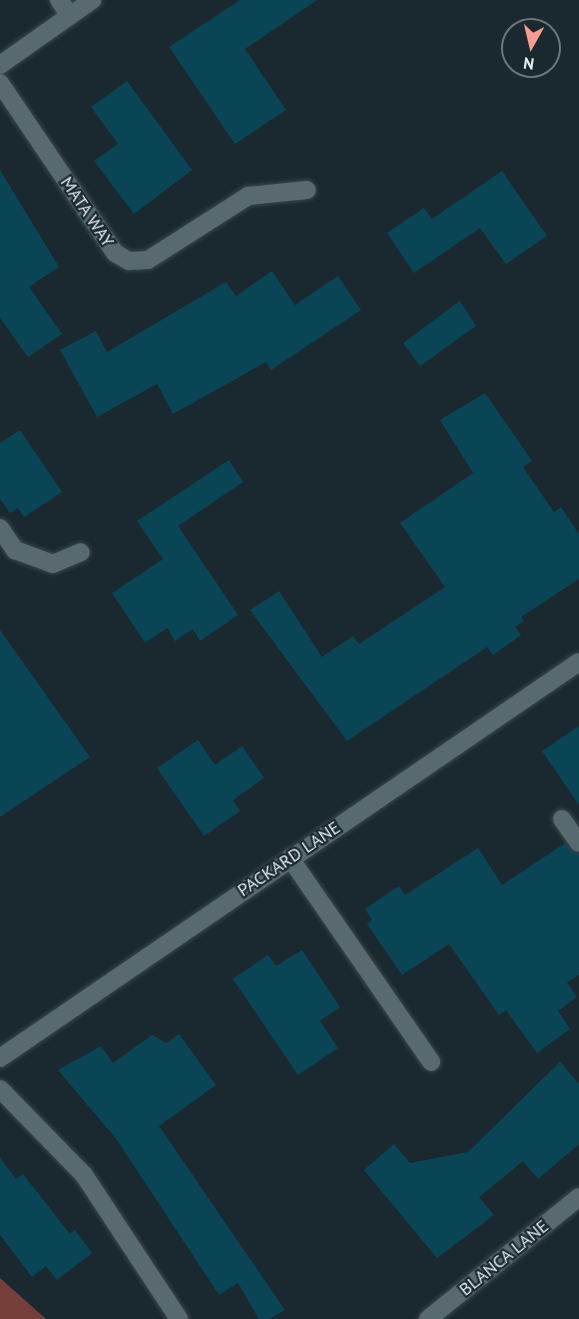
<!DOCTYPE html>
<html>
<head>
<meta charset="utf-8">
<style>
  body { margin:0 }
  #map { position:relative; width:579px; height:1319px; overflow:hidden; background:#1a292f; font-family:"PT Sans",sans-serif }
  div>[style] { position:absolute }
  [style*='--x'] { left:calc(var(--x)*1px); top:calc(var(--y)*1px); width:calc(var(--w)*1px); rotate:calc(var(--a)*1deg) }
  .forest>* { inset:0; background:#763e39 }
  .building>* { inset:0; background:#0a4556 }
  .roads { filter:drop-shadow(0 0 2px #3a474b) drop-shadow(0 0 2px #3a474b) }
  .lane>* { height:18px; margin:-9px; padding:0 9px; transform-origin:9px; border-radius:9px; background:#586970 }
  .street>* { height:18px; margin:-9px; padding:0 9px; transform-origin:9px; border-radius:9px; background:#586970 }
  span { translate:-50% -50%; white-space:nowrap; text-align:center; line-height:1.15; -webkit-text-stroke:4.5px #1a292f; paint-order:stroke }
  .street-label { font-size:18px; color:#e4edf1 }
  .north { position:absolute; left:501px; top:18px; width:60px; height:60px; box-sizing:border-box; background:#1a292f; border:2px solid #6b777d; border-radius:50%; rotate:188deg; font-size:16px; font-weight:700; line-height:24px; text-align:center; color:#e4edf1 }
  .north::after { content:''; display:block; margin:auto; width:21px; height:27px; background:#f59c93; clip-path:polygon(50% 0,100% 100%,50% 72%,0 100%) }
</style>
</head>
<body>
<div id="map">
  <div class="forest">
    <div style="clip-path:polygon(0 1278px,46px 1319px,0 1319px)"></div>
  </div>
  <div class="building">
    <div style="clip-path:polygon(240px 0,317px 0,245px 49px,286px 110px,235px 144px,169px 47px)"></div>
    <div style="clip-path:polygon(127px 81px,192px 170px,134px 214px,94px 161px,118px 144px,91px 107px)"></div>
    <div style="clip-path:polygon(0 170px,59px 267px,29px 287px,62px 334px,28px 357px,0 318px)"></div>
    <div style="clip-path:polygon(502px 171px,547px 236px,506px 264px,480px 228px,414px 273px,387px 233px,424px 208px,432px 219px)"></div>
    <div style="clip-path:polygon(272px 271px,295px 305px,338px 276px,361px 310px,271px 370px,266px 362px,173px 414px,157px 384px,97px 417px,60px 350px,96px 331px,107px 352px,226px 282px,236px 296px)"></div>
    <div style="clip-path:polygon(460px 301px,476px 326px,420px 366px,403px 343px)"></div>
    <div style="clip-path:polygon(485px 393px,532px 461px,523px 467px,554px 512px,561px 507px,579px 534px,579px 579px,521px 617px,524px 621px,515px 627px,521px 635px,493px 655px,487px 647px,347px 741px,250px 610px,279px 591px,322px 657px,353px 636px,359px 644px,445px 587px,400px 523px,473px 473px,440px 420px)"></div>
    <div style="clip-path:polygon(20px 430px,62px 492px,24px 517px,18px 508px,10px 513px,0 499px,0 443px)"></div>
    <div style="clip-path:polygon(229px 460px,243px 482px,178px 526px,238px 615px,200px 641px,193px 629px,175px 641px,167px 628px,145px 643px,112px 593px,163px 559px,137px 521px)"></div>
    <div style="clip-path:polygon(0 630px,90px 757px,0 817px)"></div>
    <div style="clip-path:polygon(579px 726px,579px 805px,542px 751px)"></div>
    <div style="clip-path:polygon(198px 740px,215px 765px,242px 746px,264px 778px,233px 800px,240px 811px,204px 836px,157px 768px)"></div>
    <div style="clip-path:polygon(565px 843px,579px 854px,579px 975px,567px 982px,577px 997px,558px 1011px,570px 1029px,537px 1053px,506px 1010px,499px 1015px,449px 944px,402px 975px,367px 924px,372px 920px,365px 909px,399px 886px,405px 895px,478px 848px,502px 885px)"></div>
    <div style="clip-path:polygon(302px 950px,340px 1007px,320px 1021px,338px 1048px,298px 1075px,233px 979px,268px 955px,276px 966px)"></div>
    <div style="clip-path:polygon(179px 1034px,216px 1085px,159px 1126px,285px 1310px,269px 1319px,259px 1319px,238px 1283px,219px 1295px,117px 1140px,58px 1070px,101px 1046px,113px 1063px,152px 1035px,166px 1043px)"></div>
    <div style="clip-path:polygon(560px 1062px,579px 1084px,579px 1144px,538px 1179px,523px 1161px,479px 1197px,494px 1215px,437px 1258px,364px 1170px,394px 1144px,410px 1163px,468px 1152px)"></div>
    <div style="clip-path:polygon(0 1158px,16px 1179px,23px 1174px,70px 1234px,75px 1230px,92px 1253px,57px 1280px,46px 1266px,32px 1277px,0 1235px)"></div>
  </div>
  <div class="roads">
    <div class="lane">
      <div style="--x:59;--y:0;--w:19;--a:54"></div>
      <div style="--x:0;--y:528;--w:27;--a:56"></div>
      <div style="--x:15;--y:550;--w:40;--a:20.2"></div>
      <div style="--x:53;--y:564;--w:30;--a:-23"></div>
      <div style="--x:562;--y:819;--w:29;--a:55"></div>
      <div style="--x:0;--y:1089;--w:120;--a:45.7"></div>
      <div style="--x:84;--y:1175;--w:173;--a:56.6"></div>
    </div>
    <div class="street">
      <div style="--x:0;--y:65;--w:113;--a:-35.2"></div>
      <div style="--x:0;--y:83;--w:205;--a:55.9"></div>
      <div style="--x:115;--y:253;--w:16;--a:30"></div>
      <div style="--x:129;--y:261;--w:19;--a:-3"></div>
      <div style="--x:148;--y:260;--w:119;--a:-32.6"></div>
      <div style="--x:248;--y:196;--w:59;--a:-5.8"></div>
      <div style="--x:290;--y:858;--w:248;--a:55.3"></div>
      <div style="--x:0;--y:1058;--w:701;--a:-34.37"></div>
      <div style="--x:428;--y:1319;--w:194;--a:-38.9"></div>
    </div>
  </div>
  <div class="street-label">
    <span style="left:87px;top:212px;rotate:56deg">MATA WAY</span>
    <span style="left:289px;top:859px;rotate:-34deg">PACKARD LANE</span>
    <span style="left:504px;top:1258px;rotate:-39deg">BLANCA LANE</span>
  </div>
  <div class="north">N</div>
</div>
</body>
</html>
